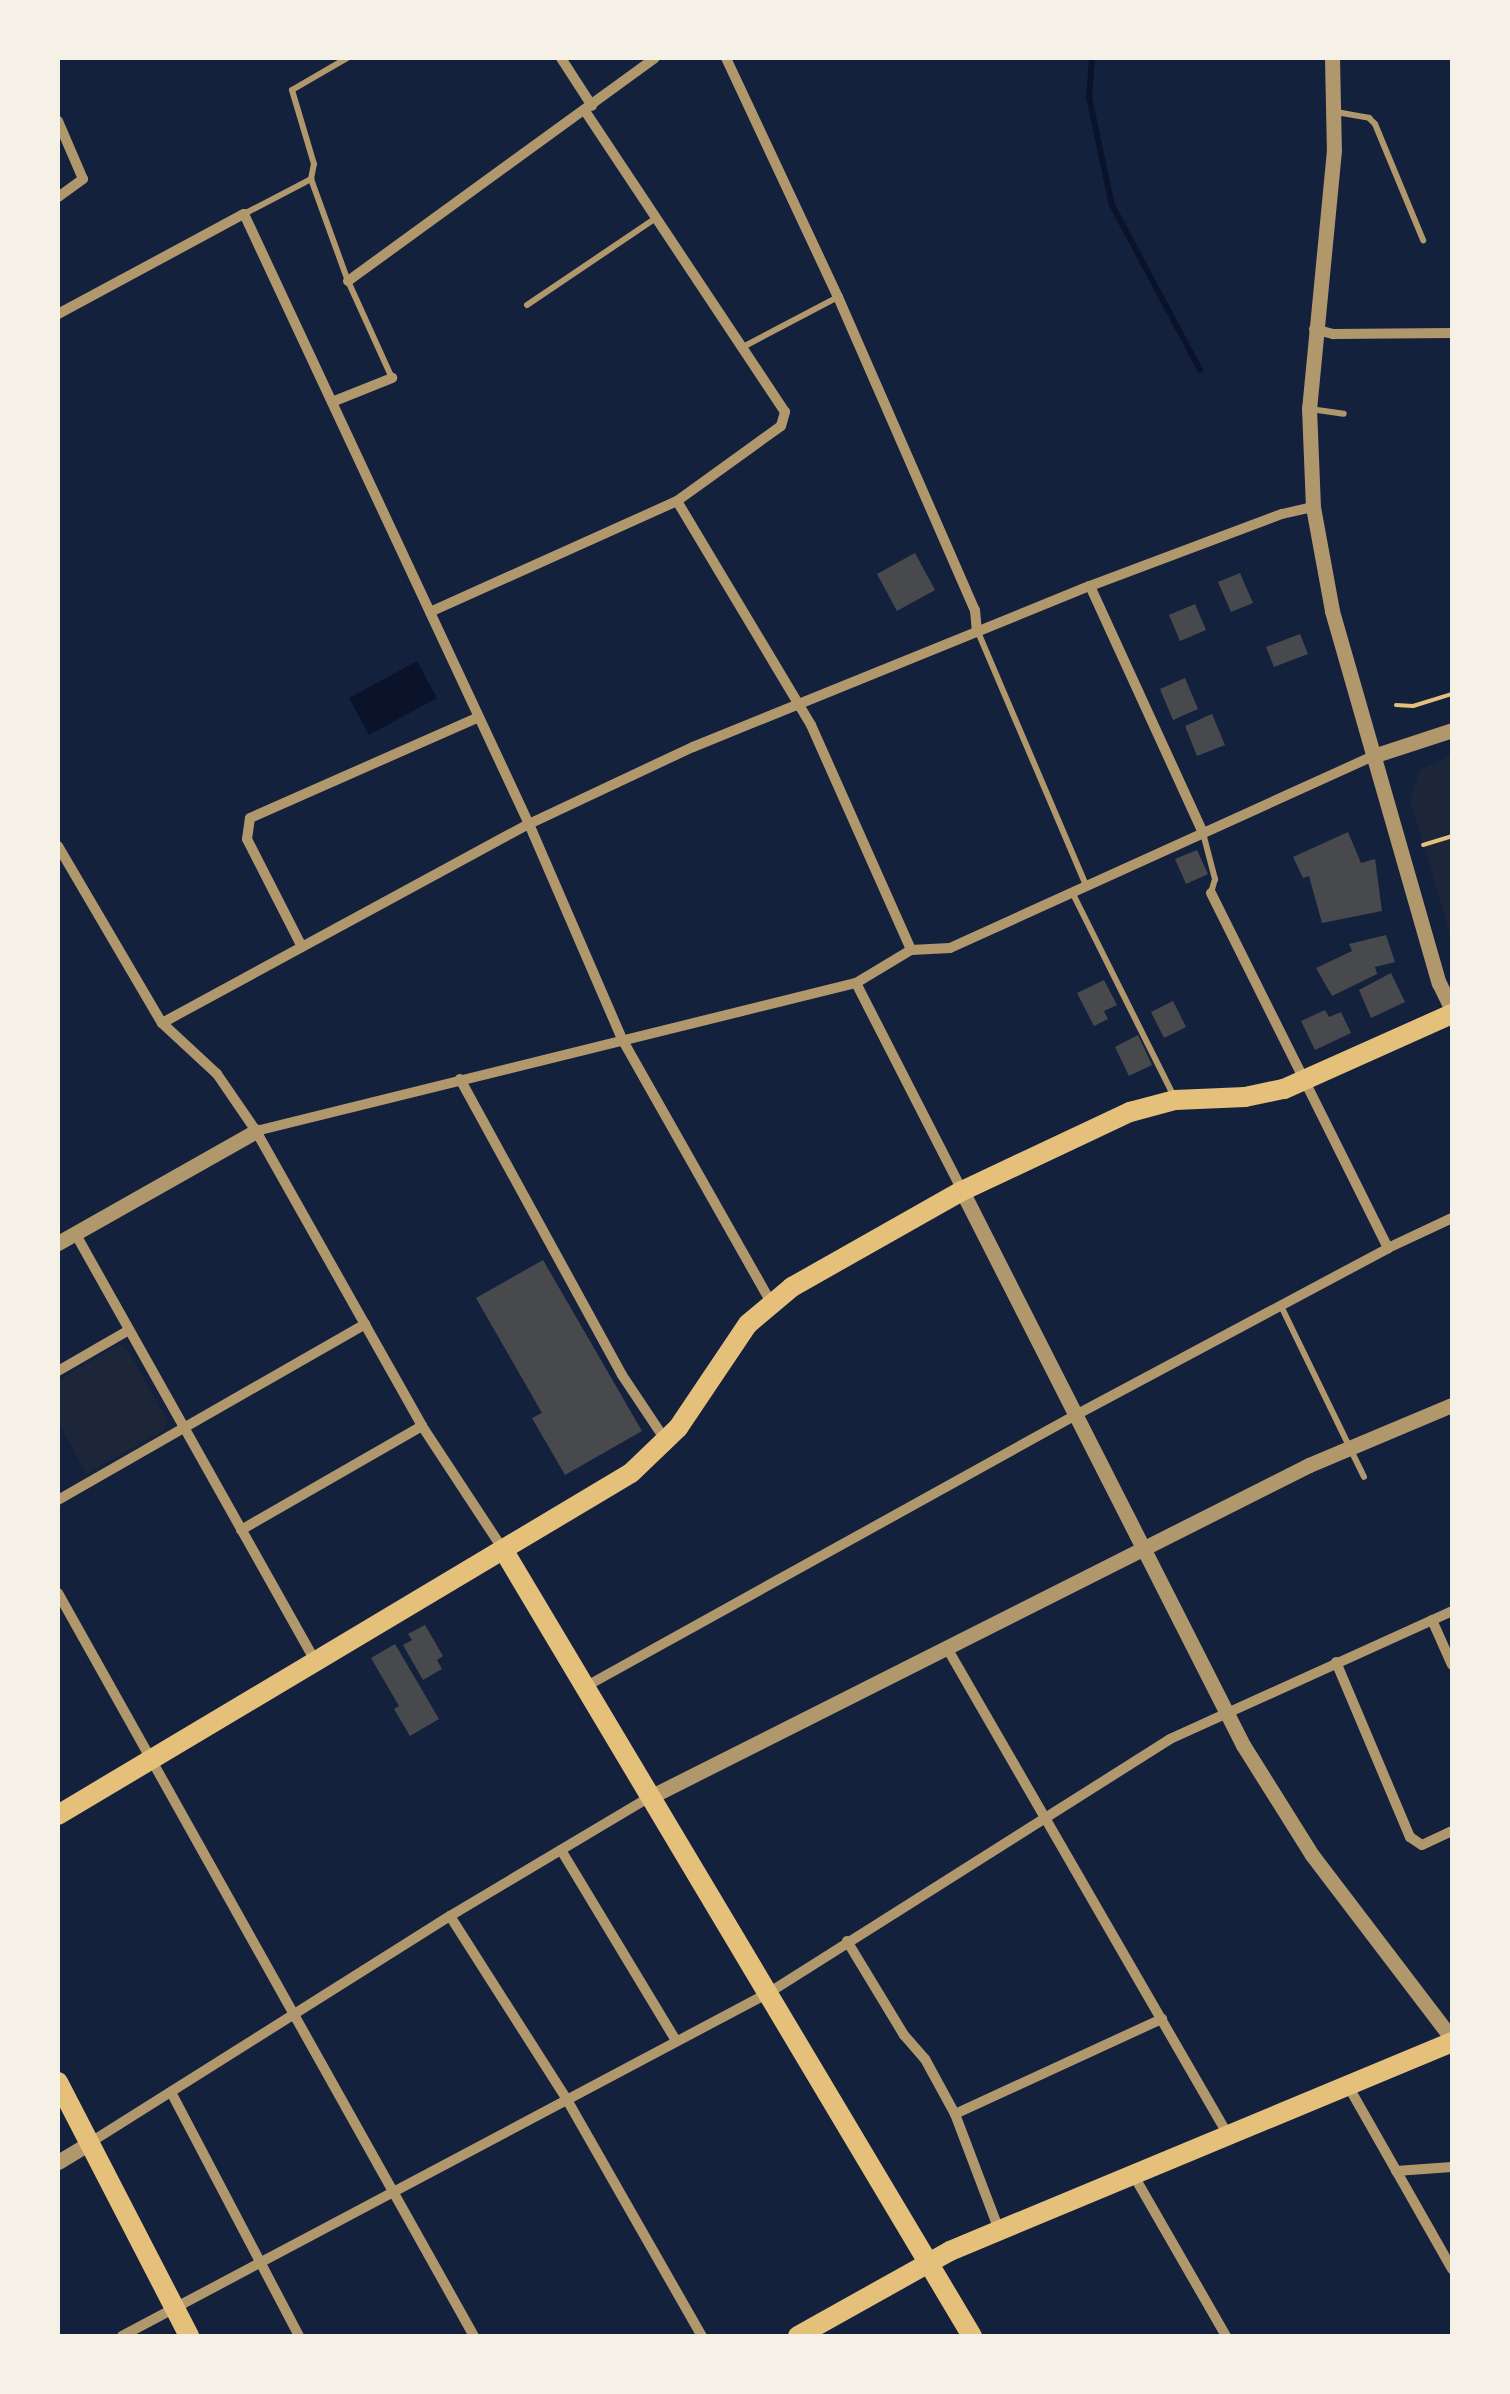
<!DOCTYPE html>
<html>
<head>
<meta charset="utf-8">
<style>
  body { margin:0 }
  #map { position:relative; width:1510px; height:2394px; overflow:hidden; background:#14213d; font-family:"Playfair Display",serif }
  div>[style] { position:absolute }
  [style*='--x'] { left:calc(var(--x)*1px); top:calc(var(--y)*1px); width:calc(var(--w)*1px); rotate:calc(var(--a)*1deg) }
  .green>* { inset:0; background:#1d2539 }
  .water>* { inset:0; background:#0b132b }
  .stream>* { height:6px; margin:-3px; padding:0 3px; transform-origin:3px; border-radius:3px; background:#0b132b }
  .building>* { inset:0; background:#48494c }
  .path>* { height:4px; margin:-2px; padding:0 2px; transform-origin:2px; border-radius:2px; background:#e5c07b }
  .service>* { height:6px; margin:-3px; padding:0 3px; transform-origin:3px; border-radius:3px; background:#b1986c }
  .minor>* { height:10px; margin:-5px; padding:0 5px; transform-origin:5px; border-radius:5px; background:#b1986c }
  .tertiary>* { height:15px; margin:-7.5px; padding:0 7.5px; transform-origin:7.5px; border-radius:7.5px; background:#b1986c }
  .primary>* { height:20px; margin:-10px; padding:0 10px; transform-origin:10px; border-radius:10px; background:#e5c07b }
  span { translate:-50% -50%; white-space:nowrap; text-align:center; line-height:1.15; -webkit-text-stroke:9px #f6f1e7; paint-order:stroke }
  .frame { position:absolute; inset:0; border:60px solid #f6f1e7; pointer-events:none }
</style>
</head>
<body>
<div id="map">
  <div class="green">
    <div style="clip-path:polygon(1452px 755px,1452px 940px,1410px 800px,1420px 770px)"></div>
    <div style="clip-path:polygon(120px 1344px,127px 1349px,167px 1420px,164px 1430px,86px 1474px,58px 1420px,58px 1380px)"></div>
  </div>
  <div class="water">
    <div style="clip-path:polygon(417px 661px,437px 698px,369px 735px,349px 698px)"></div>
  </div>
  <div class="stream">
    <div style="--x:1092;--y:58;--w:39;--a:94"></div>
    <div style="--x:1089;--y:97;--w:110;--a:78"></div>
    <div style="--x:1112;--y:205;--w:187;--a:61.9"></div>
  </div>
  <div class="building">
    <div style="clip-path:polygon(915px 553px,935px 590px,897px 611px,877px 574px)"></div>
    <div style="clip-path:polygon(1240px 573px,1253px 603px,1231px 612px,1218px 582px)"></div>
    <div style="clip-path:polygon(1195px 604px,1206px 630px,1180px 641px,1169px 615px)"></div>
    <div style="clip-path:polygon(1300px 634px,1308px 654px,1274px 667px,1266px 647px)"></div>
    <div style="clip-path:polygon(1185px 678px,1198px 709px,1173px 720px,1160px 689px)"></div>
    <div style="clip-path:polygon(1212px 714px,1225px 745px,1197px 756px,1185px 726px)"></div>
    <div style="clip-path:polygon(1348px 832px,1361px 863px,1375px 859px,1382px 911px,1322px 923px,1309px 876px,1303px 878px,1293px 857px)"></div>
    <div style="clip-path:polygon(1197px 850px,1208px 874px,1186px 884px,1175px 859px)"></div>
    <div style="clip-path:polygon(1386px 935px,1395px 962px,1375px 967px,1377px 974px,1332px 996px,1316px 968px,1352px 951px,1349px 944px)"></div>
    <div style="clip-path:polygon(1391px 973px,1405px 1002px,1371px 1018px,1359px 990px)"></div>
    <div style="clip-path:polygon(1104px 980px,1117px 1005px,1104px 1011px,1108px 1019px,1094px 1026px,1077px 993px)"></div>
    <div style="clip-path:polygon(1173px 1001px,1186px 1027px,1164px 1038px,1151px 1012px)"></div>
    <div style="clip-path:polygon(1325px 1010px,1329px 1017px,1341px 1012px,1351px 1033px,1315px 1050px,1301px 1021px)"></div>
    <div style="clip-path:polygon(1138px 1035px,1152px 1065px,1129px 1076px,1115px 1047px)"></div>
    <div style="clip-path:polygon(543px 1260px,642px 1431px,565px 1475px,532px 1418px,542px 1413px,476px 1298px)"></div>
    <div style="clip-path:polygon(425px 1625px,443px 1656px,437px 1660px,442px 1669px,423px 1680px,403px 1645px,412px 1640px,408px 1634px)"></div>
    <div style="clip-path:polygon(395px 1644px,439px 1719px,410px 1736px,394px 1709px,399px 1706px,371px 1658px)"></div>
  </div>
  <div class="path">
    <div style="--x:1396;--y:705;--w:17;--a:3"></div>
    <div style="--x:1413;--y:706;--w:41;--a:-17.1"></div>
    <div style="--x:1423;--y:845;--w:30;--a:-17"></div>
  </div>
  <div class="service">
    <div style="--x:1336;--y:112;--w:34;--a:10"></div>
    <div style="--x:1369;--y:118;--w:8;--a:45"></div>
    <div style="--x:1375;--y:124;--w:126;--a:67.5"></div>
    <div style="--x:311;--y:179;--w:109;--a:70.1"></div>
    <div style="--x:348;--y:281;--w:107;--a:65.6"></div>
    <div style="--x:244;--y:214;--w:76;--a:-27.6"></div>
    <div style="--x:311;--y:179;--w:15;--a:-79"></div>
    <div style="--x:314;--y:164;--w:77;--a:-106.6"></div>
    <div style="--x:292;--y:90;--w:64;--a:-30.2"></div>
    <div style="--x:527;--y:305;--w:156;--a:-34"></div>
    <div style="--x:743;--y:347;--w:107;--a:-27.8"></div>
    <div style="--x:1310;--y:409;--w:34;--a:8"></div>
    <div style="--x:978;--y:632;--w:275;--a:66.9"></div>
    <div style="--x:1203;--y:833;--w:48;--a:75.4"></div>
    <div style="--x:1215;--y:879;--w:15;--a:106"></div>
    <div style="--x:1072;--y:892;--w:227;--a:63.5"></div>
    <div style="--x:1281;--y:1306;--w:190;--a:64.1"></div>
  </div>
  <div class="minor">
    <div style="--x:561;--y:58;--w:57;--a:57.1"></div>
    <div style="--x:726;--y:58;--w:264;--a:64.9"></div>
    <div style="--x:838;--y:297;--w:342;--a:66.4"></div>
    <div style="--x:975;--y:610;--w:21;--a:85"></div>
    <div style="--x:58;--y:121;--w:63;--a:66.7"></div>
    <div style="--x:83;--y:179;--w:31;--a:144"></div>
    <div style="--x:348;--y:281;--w:379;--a:-36"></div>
    <div style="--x:58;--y:314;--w:211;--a:-28.3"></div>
    <div style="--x:244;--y:214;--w:673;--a:64.96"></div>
    <div style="--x:529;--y:824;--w:234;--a:66.6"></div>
    <div style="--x:622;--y:1039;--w:302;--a:60.5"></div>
    <div style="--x:1314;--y:329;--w:20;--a:15"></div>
    <div style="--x:1333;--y:334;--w:119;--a:-0.5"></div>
    <div style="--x:332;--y:402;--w:65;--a:-21.8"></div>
    <div style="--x:677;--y:501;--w:261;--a:59.1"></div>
    <div style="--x:811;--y:725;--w:246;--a:66"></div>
    <div style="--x:1090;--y:586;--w:272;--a:65.4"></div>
    <div style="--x:430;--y:612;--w:271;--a:-24.2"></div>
    <div style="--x:677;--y:501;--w:128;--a:-35.8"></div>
    <div style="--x:781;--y:426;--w:15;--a:-74"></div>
    <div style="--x:785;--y:412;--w:361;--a:-123.6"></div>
    <div style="--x:58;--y:846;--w:205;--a:59.6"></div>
    <div style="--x:162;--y:1023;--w:75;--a:42.8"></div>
    <div style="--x:217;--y:1074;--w:69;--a:55.6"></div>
    <div style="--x:256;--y:1131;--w:338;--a:60.6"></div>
    <div style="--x:422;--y:1426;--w:149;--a:56.7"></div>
    <div style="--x:1211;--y:893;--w:397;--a:63.5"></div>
    <div style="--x:301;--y:945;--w:119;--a:-117"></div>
    <div style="--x:247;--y:839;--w:21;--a:-82"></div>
    <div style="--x:250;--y:818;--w:250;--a:-23.8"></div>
    <div style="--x:856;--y:983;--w:233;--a:62.9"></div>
    <div style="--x:162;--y:1023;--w:417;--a:-28.5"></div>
    <div style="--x:529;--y:824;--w:181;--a:-25.2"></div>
    <div style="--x:693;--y:747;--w:428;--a:-22.1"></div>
    <div style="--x:1090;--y:586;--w:205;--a:-20.6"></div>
    <div style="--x:1282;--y:514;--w:32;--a:-13"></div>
    <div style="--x:460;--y:1079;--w:337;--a:61.3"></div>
    <div style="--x:622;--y:1375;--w:79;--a:56.3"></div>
    <div style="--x:256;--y:1131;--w:618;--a:-13.86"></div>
    <div style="--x:856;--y:983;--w:64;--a:-31"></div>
    <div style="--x:911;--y:950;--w:39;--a:-3"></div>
    <div style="--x:950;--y:948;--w:468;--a:-24.4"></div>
    <div style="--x:75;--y:1233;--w:492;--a:60.7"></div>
    <div style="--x:58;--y:1371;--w:82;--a:-30"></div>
    <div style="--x:58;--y:1500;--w:354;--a:-29.8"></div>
    <div style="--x:241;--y:1530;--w:209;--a:-29.9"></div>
    <div style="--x:58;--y:1593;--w:852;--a:60.76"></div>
    <div style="--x:1432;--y:1620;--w:49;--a:66"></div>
    <div style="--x:947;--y:1648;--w:562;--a:60.01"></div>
    <div style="--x:1336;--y:1662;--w:190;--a:67.1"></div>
    <div style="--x:1410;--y:1837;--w:14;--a:34"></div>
    <div style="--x:1422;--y:1845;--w:33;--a:-25"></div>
    <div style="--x:583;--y:1688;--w:561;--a:-28.99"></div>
    <div style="--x:1074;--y:1416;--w:356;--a:-28.1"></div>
    <div style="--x:1388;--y:1248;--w:71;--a:-25.1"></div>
    <div style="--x:561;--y:1850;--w:223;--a:58.9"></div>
    <div style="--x:450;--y:1916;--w:216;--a:57.5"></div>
    <div style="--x:566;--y:2098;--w:274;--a:60.3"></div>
    <div style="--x:847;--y:1941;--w:110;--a:58.8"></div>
    <div style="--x:904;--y:2035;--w:32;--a:49"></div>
    <div style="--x:925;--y:2059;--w:63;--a:61.4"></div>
    <div style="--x:955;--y:2114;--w:124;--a:69.2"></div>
    <div style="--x:1347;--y:2084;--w:213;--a:60.4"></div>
    <div style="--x:172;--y:2094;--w:273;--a:62.3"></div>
    <div style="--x:955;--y:2114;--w:228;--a:-24.7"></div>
    <div style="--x:91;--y:2142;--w:424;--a:-32.2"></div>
    <div style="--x:450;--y:1916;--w:233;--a:-30.8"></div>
    <div style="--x:1396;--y:2171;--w:56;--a:-4.1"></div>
    <div style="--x:1134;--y:2176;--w:185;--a:60.1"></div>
    <div style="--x:122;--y:2336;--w:734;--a:-27.96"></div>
    <div style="--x:770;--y:1992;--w:473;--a:-32.3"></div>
    <div style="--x:1170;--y:1739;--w:310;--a:-24.4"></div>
  </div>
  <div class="tertiary">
    <div style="--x:1332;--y:58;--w:92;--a:88.8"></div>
    <div style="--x:1334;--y:150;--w:259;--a:95.5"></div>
    <div style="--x:1309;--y:408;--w:99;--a:87.7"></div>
    <div style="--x:1313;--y:507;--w:106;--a:79.6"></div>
    <div style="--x:1332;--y:611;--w:387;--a:74"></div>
    <div style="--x:1439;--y:983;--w:30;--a:64"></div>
    <div style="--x:1376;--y:755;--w:80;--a:-18.2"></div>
    <div style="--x:962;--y:1191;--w:621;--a:63.1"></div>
    <div style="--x:1243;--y:1745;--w:130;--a:57.9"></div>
    <div style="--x:1312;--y:1855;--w:231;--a:52.7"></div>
    <div style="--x:58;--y:1243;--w:227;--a:-29.5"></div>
    <div style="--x:650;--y:1797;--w:738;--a:-26.74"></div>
    <div style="--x:1309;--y:1465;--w:155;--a:-22.8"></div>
    <div style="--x:58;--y:2162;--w:39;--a:-31"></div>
  </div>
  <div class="primary">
    <div style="--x:504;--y:1551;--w:914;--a:59.2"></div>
    <div style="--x:58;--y:1815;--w:667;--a:-30.83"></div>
    <div style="--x:631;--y:1473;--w:65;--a:-43.8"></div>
    <div style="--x:678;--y:1428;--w:125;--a:-56.1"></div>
    <div style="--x:748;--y:1324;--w:57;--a:-40.1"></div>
    <div style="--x:792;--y:1287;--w:195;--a:-29.5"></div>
    <div style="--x:962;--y:1191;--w:186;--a:-25.2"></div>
    <div style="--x:1130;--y:1112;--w:47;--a:-14.9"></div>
    <div style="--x:1175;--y:1100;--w:70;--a:-2.5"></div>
    <div style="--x:1245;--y:1097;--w:40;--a:-12"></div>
    <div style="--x:1284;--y:1089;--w:184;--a:-24.1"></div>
    <div style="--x:58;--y:2082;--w:286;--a:62.7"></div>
    <div style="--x:798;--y:2336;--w:174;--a:-29.2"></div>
    <div style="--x:950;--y:2251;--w:544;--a:-22.6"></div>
  </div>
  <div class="frame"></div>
</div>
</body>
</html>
